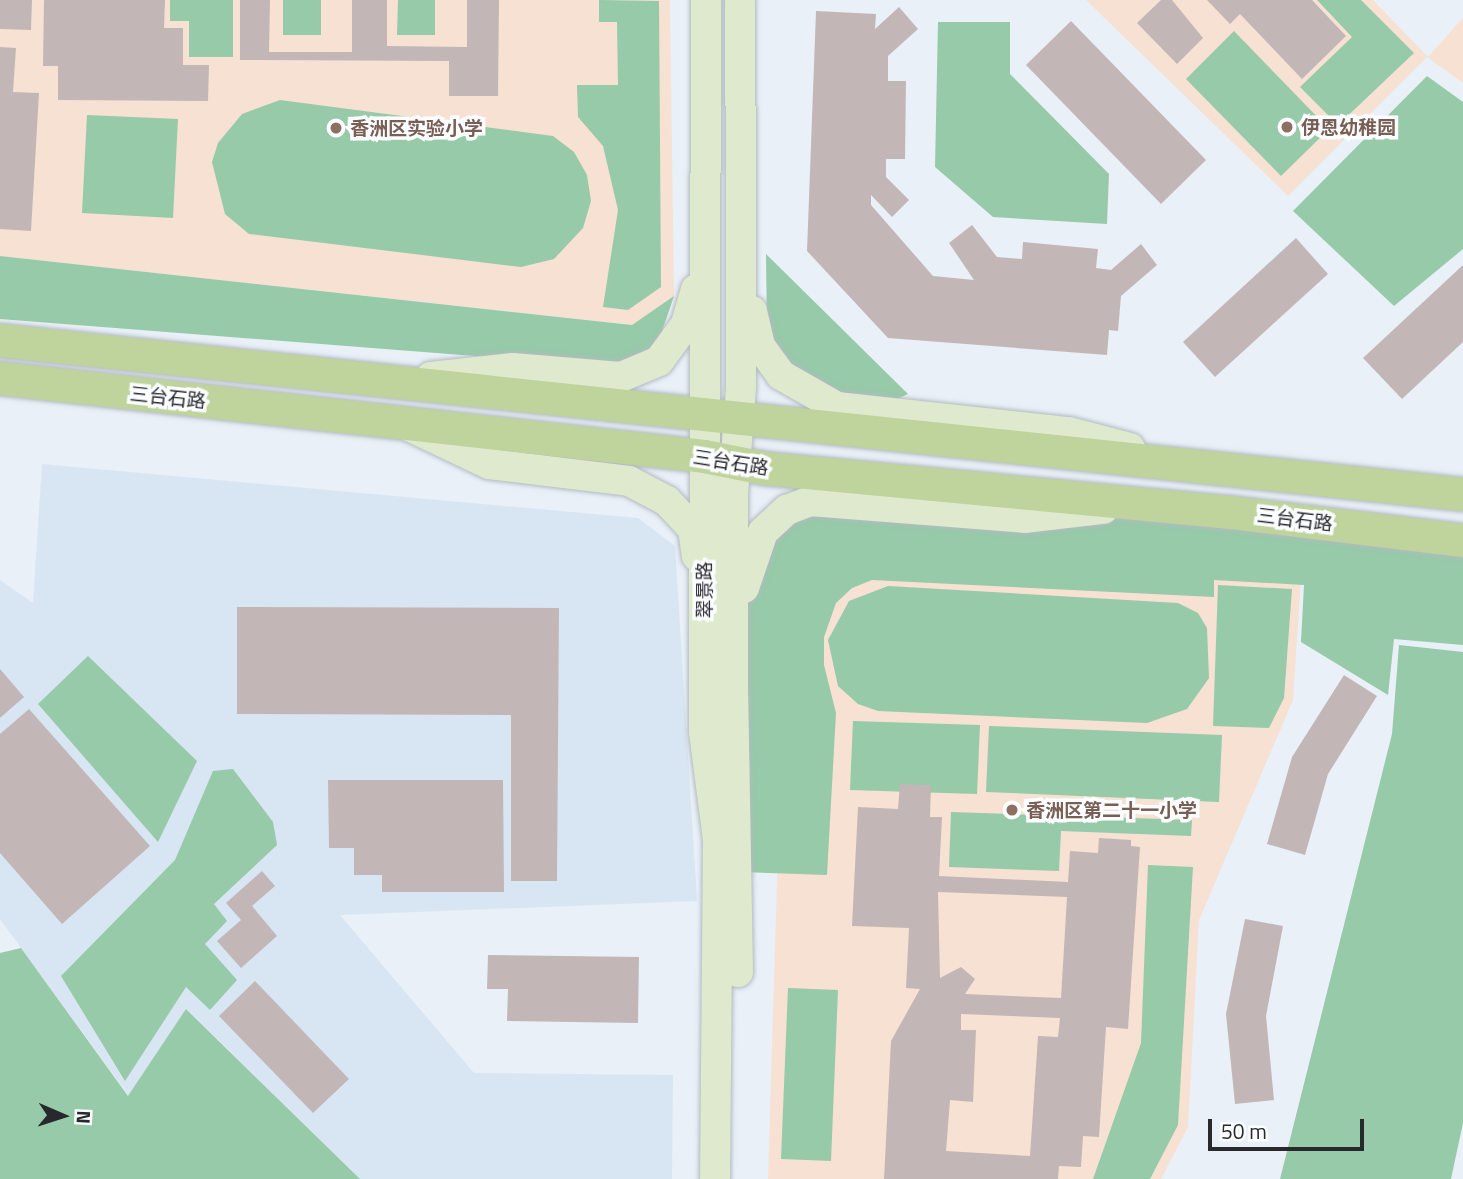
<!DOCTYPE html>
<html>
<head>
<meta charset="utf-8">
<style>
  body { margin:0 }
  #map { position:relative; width:1463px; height:1179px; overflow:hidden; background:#e9f0f8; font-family:"Titillium Web","Noto Sans SC",sans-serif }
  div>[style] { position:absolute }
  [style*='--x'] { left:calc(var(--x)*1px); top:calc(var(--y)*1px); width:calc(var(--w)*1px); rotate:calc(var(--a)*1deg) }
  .built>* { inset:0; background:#d8e5f2 }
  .education>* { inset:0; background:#f6e1d3 }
  .green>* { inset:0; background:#96caa8 }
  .building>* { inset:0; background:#c2b7b6 }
  .roads { filter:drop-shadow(0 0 2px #b3bac1) drop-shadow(0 0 2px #b3bac1) }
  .secondary>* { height:30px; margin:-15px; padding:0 15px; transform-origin:15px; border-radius:15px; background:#dfe9ce }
  .primary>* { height:33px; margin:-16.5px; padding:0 16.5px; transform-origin:16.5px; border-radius:16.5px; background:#bfd39c }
  .dots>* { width:19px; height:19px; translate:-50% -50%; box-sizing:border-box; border:4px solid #fbfdfe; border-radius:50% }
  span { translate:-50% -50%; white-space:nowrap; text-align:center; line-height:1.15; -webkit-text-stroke:7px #fbfdfe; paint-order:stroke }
  .education-label { font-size:19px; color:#785e54; font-weight:700 }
  .left { translate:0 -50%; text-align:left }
  .street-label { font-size:19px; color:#27292c }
  .north { position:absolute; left:28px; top:1081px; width:70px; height:70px; -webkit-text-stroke:5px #fbfdfe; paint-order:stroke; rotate:93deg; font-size:19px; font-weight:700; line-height:28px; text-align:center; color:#27292c }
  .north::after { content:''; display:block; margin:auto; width:24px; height:32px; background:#27292c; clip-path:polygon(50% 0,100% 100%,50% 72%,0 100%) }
  .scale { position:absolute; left:1208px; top:1119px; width:156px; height:32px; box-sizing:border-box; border:4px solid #27292c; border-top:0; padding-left:9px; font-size:21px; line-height:24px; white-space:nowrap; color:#27292c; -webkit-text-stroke:5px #fbfdfe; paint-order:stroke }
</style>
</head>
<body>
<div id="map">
  <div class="built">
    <div style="clip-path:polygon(42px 464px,638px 518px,675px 546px,697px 901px,340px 915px,474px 1073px,673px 1075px,672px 1179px,360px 1179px,187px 1009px,129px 1096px,0 919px,0 580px,33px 603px)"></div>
  </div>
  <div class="education">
    <div style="clip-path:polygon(0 0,670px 0,674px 296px,633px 325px,0 256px)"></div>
    <div style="clip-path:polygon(1086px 0,1373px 0,1428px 57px,1463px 18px,1463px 83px,1427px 57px,1288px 196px)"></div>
    <div style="clip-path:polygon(837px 553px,1301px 577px,1293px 700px,1199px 920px,1188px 1127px,1161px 1179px,768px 1179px,784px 651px)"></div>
  </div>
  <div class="green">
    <div style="clip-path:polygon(170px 0,233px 0,233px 57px,189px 57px,189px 21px,170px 21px)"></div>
    <div style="clip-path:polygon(283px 0,321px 0,321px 35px,283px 35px)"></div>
    <div style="clip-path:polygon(398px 0,435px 0,435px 35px,397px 35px)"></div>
    <div style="clip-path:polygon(599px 0,659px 1px,661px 287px,628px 310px,603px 307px,618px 210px,603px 146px,578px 117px,577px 85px,618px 85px,617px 22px,599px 22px)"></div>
    <div style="clip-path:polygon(1317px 0,1361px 0,1414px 53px,1338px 125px,1300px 87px,1352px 37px)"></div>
    <div style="clip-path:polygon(938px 22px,1010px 22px,1010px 74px,1109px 174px,1107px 224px,993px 217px,935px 167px)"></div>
    <div style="clip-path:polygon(1234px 31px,1329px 129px,1281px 176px,1186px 79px)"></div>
    <div style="clip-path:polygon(1427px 76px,1463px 102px,1463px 249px,1394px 306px,1293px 211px)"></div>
    <div style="clip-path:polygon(280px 100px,553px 136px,574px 152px,587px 175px,591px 201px,583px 228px,554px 259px,521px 267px,249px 234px,225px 214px,212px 162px,218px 143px,242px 114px)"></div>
    <div style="clip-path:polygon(87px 115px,178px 119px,173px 218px,82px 213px)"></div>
    <div style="clip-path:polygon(766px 254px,908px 394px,888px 403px,840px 397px,787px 364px,767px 334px)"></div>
    <div style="clip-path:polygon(0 256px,632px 325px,674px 296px,657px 346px,616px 367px,0 319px)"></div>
    <div style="clip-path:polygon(1134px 505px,1463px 541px,1463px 645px,1394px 639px,1388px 695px,1301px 642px,1304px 585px,1214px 580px,1214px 597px,872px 580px,852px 588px,836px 603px,824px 637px,824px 665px,836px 713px,827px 875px,739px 872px,743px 595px,777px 517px)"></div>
    <div style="clip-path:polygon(1218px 585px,1292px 589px,1284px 698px,1269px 728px,1213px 726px)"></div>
    <div style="clip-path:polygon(888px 586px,1178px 603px,1198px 613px,1207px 628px,1209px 678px,1187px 709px,1147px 723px,878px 711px,858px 704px,838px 686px,828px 640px,849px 601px)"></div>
    <div style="clip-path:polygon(1399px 645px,1463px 652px,1463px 1123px,1451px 1179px,1280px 1179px,1392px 734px)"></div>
    <div style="clip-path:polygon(88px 656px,197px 761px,158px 842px,38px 704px)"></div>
    <div style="clip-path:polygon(853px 721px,980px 725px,977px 794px,850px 790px)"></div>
    <div style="clip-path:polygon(989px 726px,1222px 735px,1219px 802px,986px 792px)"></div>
    <div style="clip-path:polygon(233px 769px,273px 822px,277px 845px,214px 904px,227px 921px,205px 944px,237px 980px,210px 1010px,186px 987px,125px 1081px,61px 976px,175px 860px,213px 771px)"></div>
    <div style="clip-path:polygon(951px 812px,1192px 820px,1191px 836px,1061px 831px,1059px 871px,949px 867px)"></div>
    <div style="clip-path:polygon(1148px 865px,1193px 867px,1178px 1125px,1150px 1179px,1093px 1179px,1141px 1043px)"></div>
    <div style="clip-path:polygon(21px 948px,128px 1096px,186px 1009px,360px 1179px,0 1179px,0 953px)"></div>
    <div style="clip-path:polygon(788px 988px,838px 990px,831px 1161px,781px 1159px)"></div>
  </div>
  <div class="building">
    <div style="clip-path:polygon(0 0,32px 0,31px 30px,0 29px)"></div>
    <div style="clip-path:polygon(44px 0,165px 0,164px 28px,183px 28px,183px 65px,209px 65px,208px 101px,58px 100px,58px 66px,43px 66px)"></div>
    <div style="clip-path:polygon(240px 0,270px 0,269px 52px,352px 52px,352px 0,387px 0,387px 46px,467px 47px,467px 0,499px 0,498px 96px,449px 96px,449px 61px,240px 60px)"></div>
    <div style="clip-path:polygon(1161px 0,1172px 0,1203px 38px,1177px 64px,1137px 23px)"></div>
    <div style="clip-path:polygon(1207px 0,1312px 0,1346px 36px,1302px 79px,1240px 14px,1230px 24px)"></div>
    <div style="clip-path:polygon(899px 7px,918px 29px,888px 56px,888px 81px,906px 81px,905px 159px,886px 159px,886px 177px,909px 200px,892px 217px,871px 195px,871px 205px,933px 276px,974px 280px,949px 243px,972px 225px,997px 257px,1022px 259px,1023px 242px,1098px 249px,1096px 268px,1111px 270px,1141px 244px,1157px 265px,1121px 296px,1118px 331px,1109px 330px,1107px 355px,888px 338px,807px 251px,816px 11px,876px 14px,875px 29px)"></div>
    <div style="clip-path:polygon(1071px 21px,1206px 160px,1161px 204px,1026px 65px)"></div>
    <div style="clip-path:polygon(0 47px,16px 48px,13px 92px,39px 93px,31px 231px,0 229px)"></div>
    <div style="clip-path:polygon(1296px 238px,1328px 274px,1215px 377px,1183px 342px)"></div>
    <div style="clip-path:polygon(1463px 265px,1463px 342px,1402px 399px,1363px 358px)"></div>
    <div style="clip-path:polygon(237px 607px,559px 608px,557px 881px,511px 881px,511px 715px,237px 714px)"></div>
    <div style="clip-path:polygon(0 669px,24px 697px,0 718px)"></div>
    <div style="clip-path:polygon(1344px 675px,1377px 696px,1328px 774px,1305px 855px,1267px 844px,1292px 757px)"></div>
    <div style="clip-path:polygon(29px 709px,150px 846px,62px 924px,0 853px,0 734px)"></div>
    <div style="clip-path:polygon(328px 780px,503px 780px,504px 892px,382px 892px,382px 875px,354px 875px,354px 848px,329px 848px)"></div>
    <div style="clip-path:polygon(evenodd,900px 784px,931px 785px,930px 817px,942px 817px,939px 876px,1068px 882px,1070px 851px,1098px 853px,1099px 838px,1131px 840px,1131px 846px,1140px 847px,1128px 1029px,1106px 1027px,1099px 1137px,1083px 1136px,1081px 1167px,1059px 1166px,1058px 1179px,884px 1179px,891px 1041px,920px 989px,906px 988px,909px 928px,852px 926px,858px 807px,898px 809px,900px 784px,938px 892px,1067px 897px,1061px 998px,965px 994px,975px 979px,961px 967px,940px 978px,938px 892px,900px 784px,961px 1014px,1060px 1018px,1058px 1037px,1038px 1036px,1030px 1156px,946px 1151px,950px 1100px,973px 1102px,976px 1030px,961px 1030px,961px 1014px)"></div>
    <div style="clip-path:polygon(262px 871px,275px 886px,252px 906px,277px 936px,241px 968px,217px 941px,241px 920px,226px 903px)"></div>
    <div style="clip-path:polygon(1245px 919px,1283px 926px,1266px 1016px,1274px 1100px,1235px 1104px,1226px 1014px)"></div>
    <div style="clip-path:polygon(488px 955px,639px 957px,638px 1023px,507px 1021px,508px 989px,487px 989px)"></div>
    <div style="clip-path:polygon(255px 981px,349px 1079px,313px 1113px,219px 1016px)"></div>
  </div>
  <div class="roads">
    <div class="secondary">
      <div style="--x:706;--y:0;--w:732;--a:90.16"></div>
      <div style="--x:704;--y:732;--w:109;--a:82.6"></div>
      <div style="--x:718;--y:840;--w:339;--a:90.5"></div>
      <div style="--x:752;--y:311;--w:36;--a:77"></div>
      <div style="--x:760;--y:346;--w:36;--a:54"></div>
      <div style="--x:781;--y:375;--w:64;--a:29.7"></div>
      <div style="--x:837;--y:407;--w:233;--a:6.2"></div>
      <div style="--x:1069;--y:432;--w:63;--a:14.7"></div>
      <div style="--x:431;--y:377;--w:82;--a:-6.3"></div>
      <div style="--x:513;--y:368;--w:108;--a:4.8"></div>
      <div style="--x:621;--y:377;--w:41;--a:-22.8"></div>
      <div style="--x:659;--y:361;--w:46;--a:-53.9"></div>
      <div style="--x:686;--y:324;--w:36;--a:-74"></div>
      <div style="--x:411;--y:427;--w:86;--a:25.4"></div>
      <div style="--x:489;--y:464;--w:141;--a:6.9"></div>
      <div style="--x:629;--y:481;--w:43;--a:27.8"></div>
      <div style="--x:667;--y:501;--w:38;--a:47"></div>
      <div style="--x:693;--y:529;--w:27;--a:82"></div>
      <div style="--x:744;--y:588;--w:59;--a:-71.3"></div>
      <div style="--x:763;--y:532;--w:33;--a:-43"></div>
      <div style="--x:787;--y:510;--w:25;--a:-21"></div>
      <div style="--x:810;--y:501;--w:215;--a:4.5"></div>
      <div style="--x:1024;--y:518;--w:80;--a:-6.5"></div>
      <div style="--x:738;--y:972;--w:276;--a:-91"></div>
      <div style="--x:733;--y:696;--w:202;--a:-90"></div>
      <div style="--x:733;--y:494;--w:107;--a:-85.7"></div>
      <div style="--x:741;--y:387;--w:387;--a:-90.1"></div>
    </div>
    <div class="primary">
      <div style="--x:0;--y:340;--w:1471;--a:6.01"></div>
      <div style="--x:0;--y:378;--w:708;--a:6.32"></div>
      <div style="--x:704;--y:456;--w:61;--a:11.3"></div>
      <div style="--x:764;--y:468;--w:469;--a:5.4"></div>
      <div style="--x:1231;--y:512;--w:234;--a:6.9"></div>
    </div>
  </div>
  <div class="dots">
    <div style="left:1287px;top:127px;background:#8d6e63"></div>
    <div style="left:336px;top:128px;background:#8d6e63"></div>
    <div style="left:1012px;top:810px;background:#8d6e63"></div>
  </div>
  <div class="education-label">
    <span class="left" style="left:1301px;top:127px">伊恩幼稚园</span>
    <span class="left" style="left:350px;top:128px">香洲区实验小学</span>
    <span class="left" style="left:1026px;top:810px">香洲区第二十一小学</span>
  </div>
  <div class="street-label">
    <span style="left:168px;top:397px;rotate:6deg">三台石路</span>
    <span style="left:731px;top:462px;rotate:9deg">三台石路</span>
    <span style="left:1295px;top:519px;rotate:7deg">三台石路</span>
    <span style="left:704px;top:590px;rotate:-90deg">翠景路</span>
  </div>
  <div class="north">N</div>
  <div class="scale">50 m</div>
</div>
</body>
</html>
